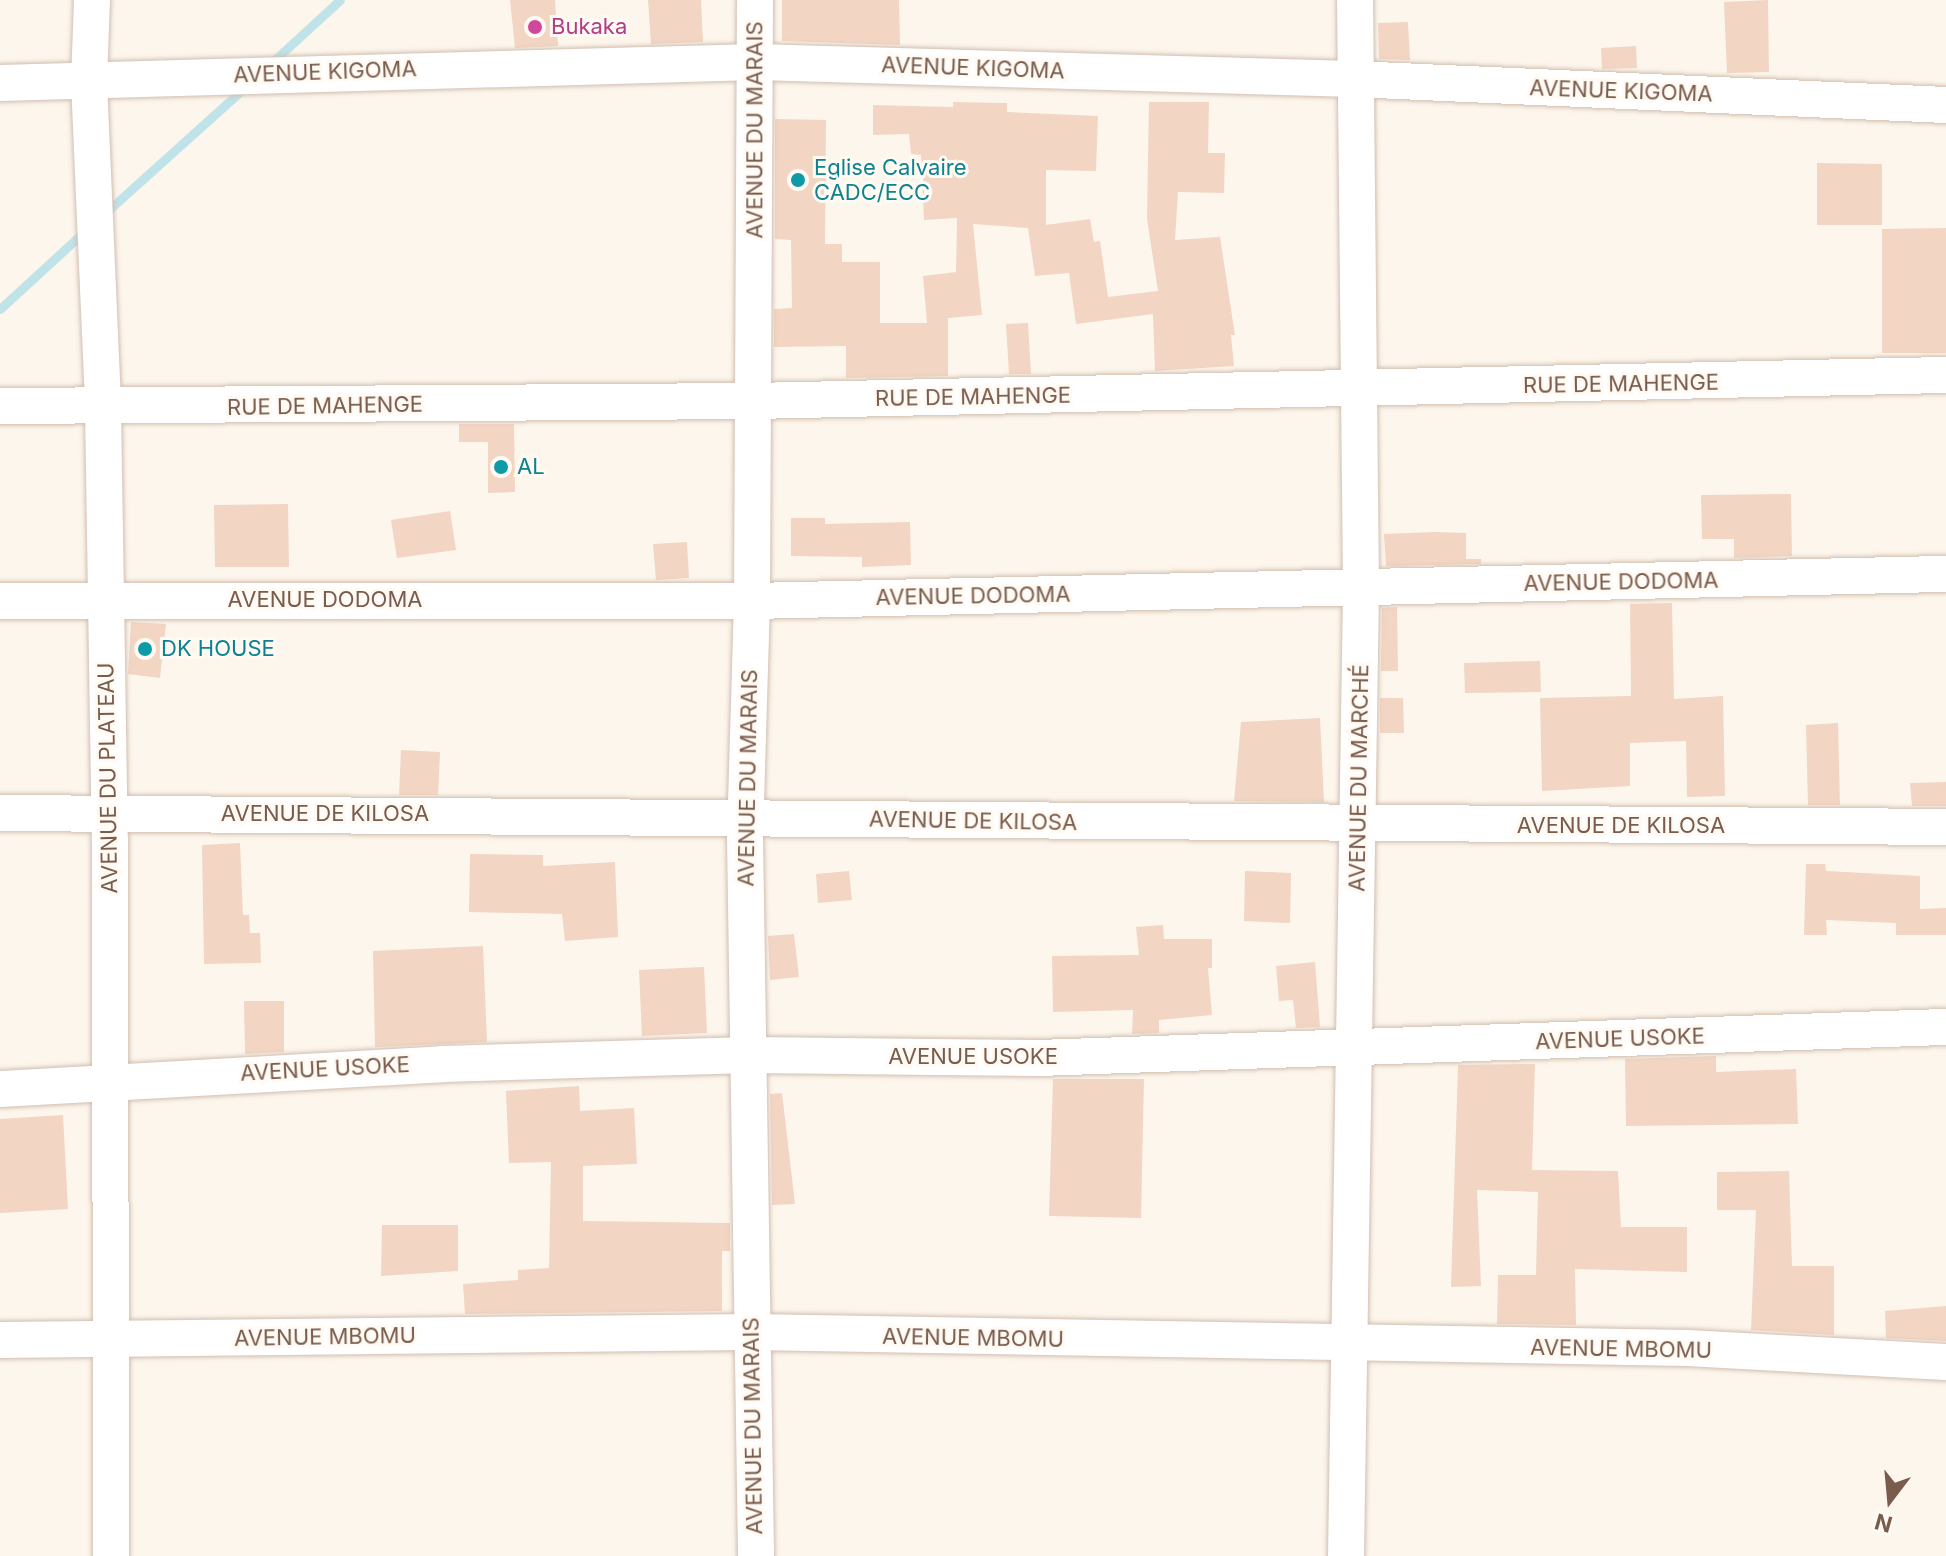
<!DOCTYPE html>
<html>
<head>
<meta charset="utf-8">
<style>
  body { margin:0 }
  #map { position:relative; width:1946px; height:1556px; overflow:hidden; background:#fdf6ec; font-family:Inter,sans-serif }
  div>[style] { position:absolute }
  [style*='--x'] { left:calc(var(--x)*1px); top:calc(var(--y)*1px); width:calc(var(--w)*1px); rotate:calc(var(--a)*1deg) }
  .stream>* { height:9px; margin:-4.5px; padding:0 4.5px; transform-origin:4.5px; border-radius:4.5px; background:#bfe3e8 }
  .building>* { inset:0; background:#f3d5c3 }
  .roads { filter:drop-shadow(0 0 2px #d1beb0) drop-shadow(0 0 2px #d1beb0) }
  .minor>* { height:36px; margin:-18px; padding:0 18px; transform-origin:18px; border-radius:18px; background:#fff }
  .dots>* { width:22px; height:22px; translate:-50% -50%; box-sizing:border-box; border:4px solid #fffaf3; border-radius:50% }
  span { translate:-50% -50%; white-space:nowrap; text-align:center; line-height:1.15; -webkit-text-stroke:6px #fffaf3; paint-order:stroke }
  .hotel-label { font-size:22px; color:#b23c85 }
  .left { translate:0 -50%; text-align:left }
  .street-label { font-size:22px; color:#7a5c4d }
  .culture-label { font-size:22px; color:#0d838f }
  .north { position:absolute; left:1850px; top:1460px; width:80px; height:80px; -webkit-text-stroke:6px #fffaf3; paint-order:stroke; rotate:196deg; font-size:22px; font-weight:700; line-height:32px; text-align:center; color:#7a5c4d }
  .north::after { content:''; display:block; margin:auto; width:28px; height:36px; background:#7a5c4d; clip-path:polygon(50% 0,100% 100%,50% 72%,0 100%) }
</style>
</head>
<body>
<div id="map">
  <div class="stream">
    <div style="--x:269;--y:65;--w:96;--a:-42.5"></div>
    <div style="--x:103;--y:215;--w:190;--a:-42"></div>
    <div style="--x:0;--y:309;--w:117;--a:-42.6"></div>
  </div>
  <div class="building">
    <div style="clip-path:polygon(510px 0,555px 0,558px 46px,515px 48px)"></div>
    <div style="clip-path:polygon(648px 0,701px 0,703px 42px,651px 44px)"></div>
    <div style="clip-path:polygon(782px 0,899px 0,900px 45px,782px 41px)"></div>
    <div style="clip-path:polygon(1768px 0,1769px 72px,1727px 73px,1724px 2px)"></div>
    <div style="clip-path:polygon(1408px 22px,1410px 60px,1379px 59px,1378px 23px)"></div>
    <div style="clip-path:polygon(1636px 46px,1637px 68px,1602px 69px,1601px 48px)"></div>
    <div style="clip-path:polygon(953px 102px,1007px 103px,1007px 112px,1098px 116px,1096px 171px,1046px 170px,1046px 225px,1090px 219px,1094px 242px,1100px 241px,1108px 297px,1158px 291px,1147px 219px,1149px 102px,1209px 102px,1208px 153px,1225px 153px,1224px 193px,1178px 192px,1175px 240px,1220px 237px,1235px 335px,1231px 335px,1234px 366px,1155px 371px,1153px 314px,1076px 324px,1069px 273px,1035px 276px,1028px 228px,973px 224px,982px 315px,948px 318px,948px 376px,846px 378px,846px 346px,774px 347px,774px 309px,792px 308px,791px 240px,775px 239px,775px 119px,826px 120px,825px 244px,842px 244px,842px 262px,880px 262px,880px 323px,927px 323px,923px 276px,956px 272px,957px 218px,924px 220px,921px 155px,911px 154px,909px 134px,873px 135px,873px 105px,953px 107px)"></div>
    <div style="clip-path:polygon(1817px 163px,1882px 164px,1882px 225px,1817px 225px)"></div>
    <div style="clip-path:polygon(1946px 228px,1946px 353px,1882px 353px,1882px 229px)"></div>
    <div style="clip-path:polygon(1028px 323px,1031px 374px,1009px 374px,1006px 324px)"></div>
    <div style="clip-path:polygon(459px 424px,514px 424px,515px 492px,488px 493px,488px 442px,459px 442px)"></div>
    <div style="clip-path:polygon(1791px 494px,1792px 556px,1734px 558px,1734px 539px,1702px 539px,1701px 495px)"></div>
    <div style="clip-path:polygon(288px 504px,289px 567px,215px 567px,214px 505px)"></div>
    <div style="clip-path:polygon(450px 511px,456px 550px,397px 558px,391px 520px)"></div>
    <div style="clip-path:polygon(791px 518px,825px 518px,825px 524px,910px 522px,911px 565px,862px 567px,862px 557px,791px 556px)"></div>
    <div style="clip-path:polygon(1435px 532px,1466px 533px,1466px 559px,1481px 559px,1481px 564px,1386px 566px,1384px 534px)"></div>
    <div style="clip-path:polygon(687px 542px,689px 578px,656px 580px,653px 544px)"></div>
    <div style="clip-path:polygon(1672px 603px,1674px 699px,1723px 696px,1725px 796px,1687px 797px,1686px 741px,1630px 743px,1630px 786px,1542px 791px,1540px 698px,1631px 696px,1630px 604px)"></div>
    <div style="clip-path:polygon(1397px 607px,1398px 671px,1381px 671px,1382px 608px)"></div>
    <div style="clip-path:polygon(131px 622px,166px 624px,160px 678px,128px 674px)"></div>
    <div style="clip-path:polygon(1540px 661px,1541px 692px,1465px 693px,1464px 663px)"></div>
    <div style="clip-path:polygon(1380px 698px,1403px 698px,1404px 733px,1380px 733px)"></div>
    <div style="clip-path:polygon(1320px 718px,1324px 802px,1234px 801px,1241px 722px)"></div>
    <div style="clip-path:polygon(1838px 723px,1840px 805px,1808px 805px,1806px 725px)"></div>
    <div style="clip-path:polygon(401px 750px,440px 752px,438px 795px,399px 795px)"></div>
    <div style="clip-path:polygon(1946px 782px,1946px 806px,1912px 806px,1910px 783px)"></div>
    <div style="clip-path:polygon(240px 843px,243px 915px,249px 915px,250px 933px,260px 933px,261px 963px,204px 964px,202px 845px)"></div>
    <div style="clip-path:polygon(470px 854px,543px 855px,543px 866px,615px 862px,618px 937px,565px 941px,562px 914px,469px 912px)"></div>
    <div style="clip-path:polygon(1806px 864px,1825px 864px,1826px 871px,1920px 876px,1920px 909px,1946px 908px,1946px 935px,1896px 935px,1896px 923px,1826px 920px,1827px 935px,1804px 935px)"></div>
    <div style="clip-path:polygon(849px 871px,852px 900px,818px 903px,816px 874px)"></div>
    <div style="clip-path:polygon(1245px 871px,1291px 873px,1290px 923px,1244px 921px)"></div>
    <div style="clip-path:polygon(1163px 925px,1164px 939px,1212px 939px,1212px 968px,1208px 968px,1212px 1015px,1159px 1020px,1159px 1033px,1132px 1034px,1133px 1010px,1053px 1012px,1052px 956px,1139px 955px,1136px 927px)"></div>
    <div style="clip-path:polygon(794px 934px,799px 977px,770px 980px,768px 936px)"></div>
    <div style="clip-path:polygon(483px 946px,487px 1042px,375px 1047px,373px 951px)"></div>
    <div style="clip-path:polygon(1315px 962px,1320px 1027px,1296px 1028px,1293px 1000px,1279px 1001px,1276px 966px)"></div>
    <div style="clip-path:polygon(704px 967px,707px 1033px,642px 1036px,639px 970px)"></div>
    <div style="clip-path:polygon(244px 1001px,284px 1001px,284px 1052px,245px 1054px)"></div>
    <div style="clip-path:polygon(1716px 1056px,1716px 1072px,1796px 1069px,1798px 1124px,1626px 1126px,1625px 1059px)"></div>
    <div style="clip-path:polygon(1535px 1064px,1532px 1170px,1618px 1171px,1621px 1227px,1687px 1227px,1687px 1272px,1575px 1269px,1576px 1325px,1497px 1324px,1498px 1275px,1536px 1275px,1538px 1192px,1477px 1190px,1481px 1286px,1451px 1287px,1458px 1065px)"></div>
    <div style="clip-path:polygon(1053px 1079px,1144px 1079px,1141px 1218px,1049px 1216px)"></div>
    <div style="clip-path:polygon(579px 1086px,580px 1111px,634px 1108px,637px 1164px,583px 1166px,583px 1221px,730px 1223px,730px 1251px,722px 1251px,722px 1311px,465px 1314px,463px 1284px,518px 1280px,518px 1270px,549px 1268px,551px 1162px,509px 1163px,506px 1091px)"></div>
    <div style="clip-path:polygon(782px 1093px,795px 1204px,772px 1205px,770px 1094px)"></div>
    <div style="clip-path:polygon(63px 1115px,68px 1209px,0 1213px,0 1119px)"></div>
    <div style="clip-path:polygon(1789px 1171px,1792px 1266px,1834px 1266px,1834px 1335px,1751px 1330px,1756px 1210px,1717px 1210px,1717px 1172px)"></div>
    <div style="clip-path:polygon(382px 1225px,458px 1225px,458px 1271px,381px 1276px)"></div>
    <div style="clip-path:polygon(1946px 1306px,1946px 1341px,1886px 1338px,1885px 1311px)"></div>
  </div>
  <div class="roads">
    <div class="minor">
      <div style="--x:92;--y:0;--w:82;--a:92.1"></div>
      <div style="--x:89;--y:82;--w:326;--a:87.5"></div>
      <div style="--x:103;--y:408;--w:433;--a:89.1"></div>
      <div style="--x:110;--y:841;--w:715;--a:89.92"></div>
      <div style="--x:755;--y:0;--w:601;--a:90.29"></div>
      <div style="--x:752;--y:601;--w:237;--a:91.7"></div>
      <div style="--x:745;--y:838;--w:718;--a:89.12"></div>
      <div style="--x:0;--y:83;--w:756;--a:-1.59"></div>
      <div style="--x:756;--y:62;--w:597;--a:1.63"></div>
      <div style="--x:1353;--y:79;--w:594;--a:2.51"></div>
      <div style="--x:0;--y:406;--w:753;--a:-0.38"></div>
      <div style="--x:753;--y:401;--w:1193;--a:-1.25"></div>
      <div style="--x:0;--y:601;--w:752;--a:0"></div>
      <div style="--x:752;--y:601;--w:1194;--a:-1.3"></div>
      <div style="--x:0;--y:813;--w:1946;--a:0.41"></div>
      <div style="--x:0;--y:1089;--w:443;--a:-3.2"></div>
      <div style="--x:442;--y:1064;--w:307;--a:-1.7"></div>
      <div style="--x:749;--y:1055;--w:289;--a:0.6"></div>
      <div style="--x:1038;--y:1058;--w:909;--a:-1.96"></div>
      <div style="--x:0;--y:1340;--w:751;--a:-0.61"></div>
      <div style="--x:751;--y:1332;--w:936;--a:0.98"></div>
      <div style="--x:1687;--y:1348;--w:259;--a:3.1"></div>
      <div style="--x:1346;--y:1556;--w:968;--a:-89.11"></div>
      <div style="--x:1361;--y:588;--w:588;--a:-90.58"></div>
    </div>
  </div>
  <div class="dots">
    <div style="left:535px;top:27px;background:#d1479c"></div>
    <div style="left:798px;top:180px;background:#0f9aa8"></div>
    <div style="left:501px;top:467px;background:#0f9aa8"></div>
    <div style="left:145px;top:649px;background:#0f9aa8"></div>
  </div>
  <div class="hotel-label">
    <span class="left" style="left:551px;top:27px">Bukaka</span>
  </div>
  <div class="street-label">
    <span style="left:973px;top:68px;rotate:2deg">AVENUE KIGOMA</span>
    <span style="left:325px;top:72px;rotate:-2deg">AVENUE KIGOMA</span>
    <span style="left:1621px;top:91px;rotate:2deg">AVENUE KIGOMA</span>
    <span style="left:755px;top:130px;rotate:-90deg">AVENUE DU MARAIS</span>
    <span style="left:1621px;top:384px;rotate:-1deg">RUE DE MAHENGE</span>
    <span style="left:973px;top:397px;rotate:-1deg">RUE DE MAHENGE</span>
    <span style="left:325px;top:406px;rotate:-1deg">RUE DE MAHENGE</span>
    <span style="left:1621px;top:582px;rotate:-1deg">AVENUE DODOMA</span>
    <span style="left:973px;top:596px;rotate:-1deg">AVENUE DODOMA</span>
    <span style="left:325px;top:600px">AVENUE DODOMA</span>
    <span style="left:108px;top:778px;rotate:-91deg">AVENUE DU PLATEAU</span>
    <span style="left:748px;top:778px;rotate:-89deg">AVENUE DU MARAIS</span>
    <span style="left:1359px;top:778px;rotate:-89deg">AVENUE DU MARCHÉ</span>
    <span style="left:325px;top:814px">AVENUE DE KILOSA</span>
    <span style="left:973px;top:821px;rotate:1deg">AVENUE DE KILOSA</span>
    <span style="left:1621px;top:826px">AVENUE DE KILOSA</span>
    <span style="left:1620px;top:1039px;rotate:-2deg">AVENUE USOKE</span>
    <span style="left:973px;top:1057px">AVENUE USOKE</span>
    <span style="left:325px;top:1069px;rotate:-3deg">AVENUE USOKE</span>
    <span style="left:325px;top:1337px;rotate:-1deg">AVENUE MBOMU</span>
    <span style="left:973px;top:1338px;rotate:1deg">AVENUE MBOMU</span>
    <span style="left:1621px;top:1349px;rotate:1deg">AVENUE MBOMU</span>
    <span style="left:753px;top:1426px;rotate:-91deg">AVENUE DU MARAIS</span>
  </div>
  <div class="culture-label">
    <span class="left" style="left:814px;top:180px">Eglise Calvaire<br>CADC/ECC</span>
    <span class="left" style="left:517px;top:467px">AL</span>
    <span class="left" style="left:161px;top:649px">DK HOUSE</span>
  </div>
  <div class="north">N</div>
</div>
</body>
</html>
